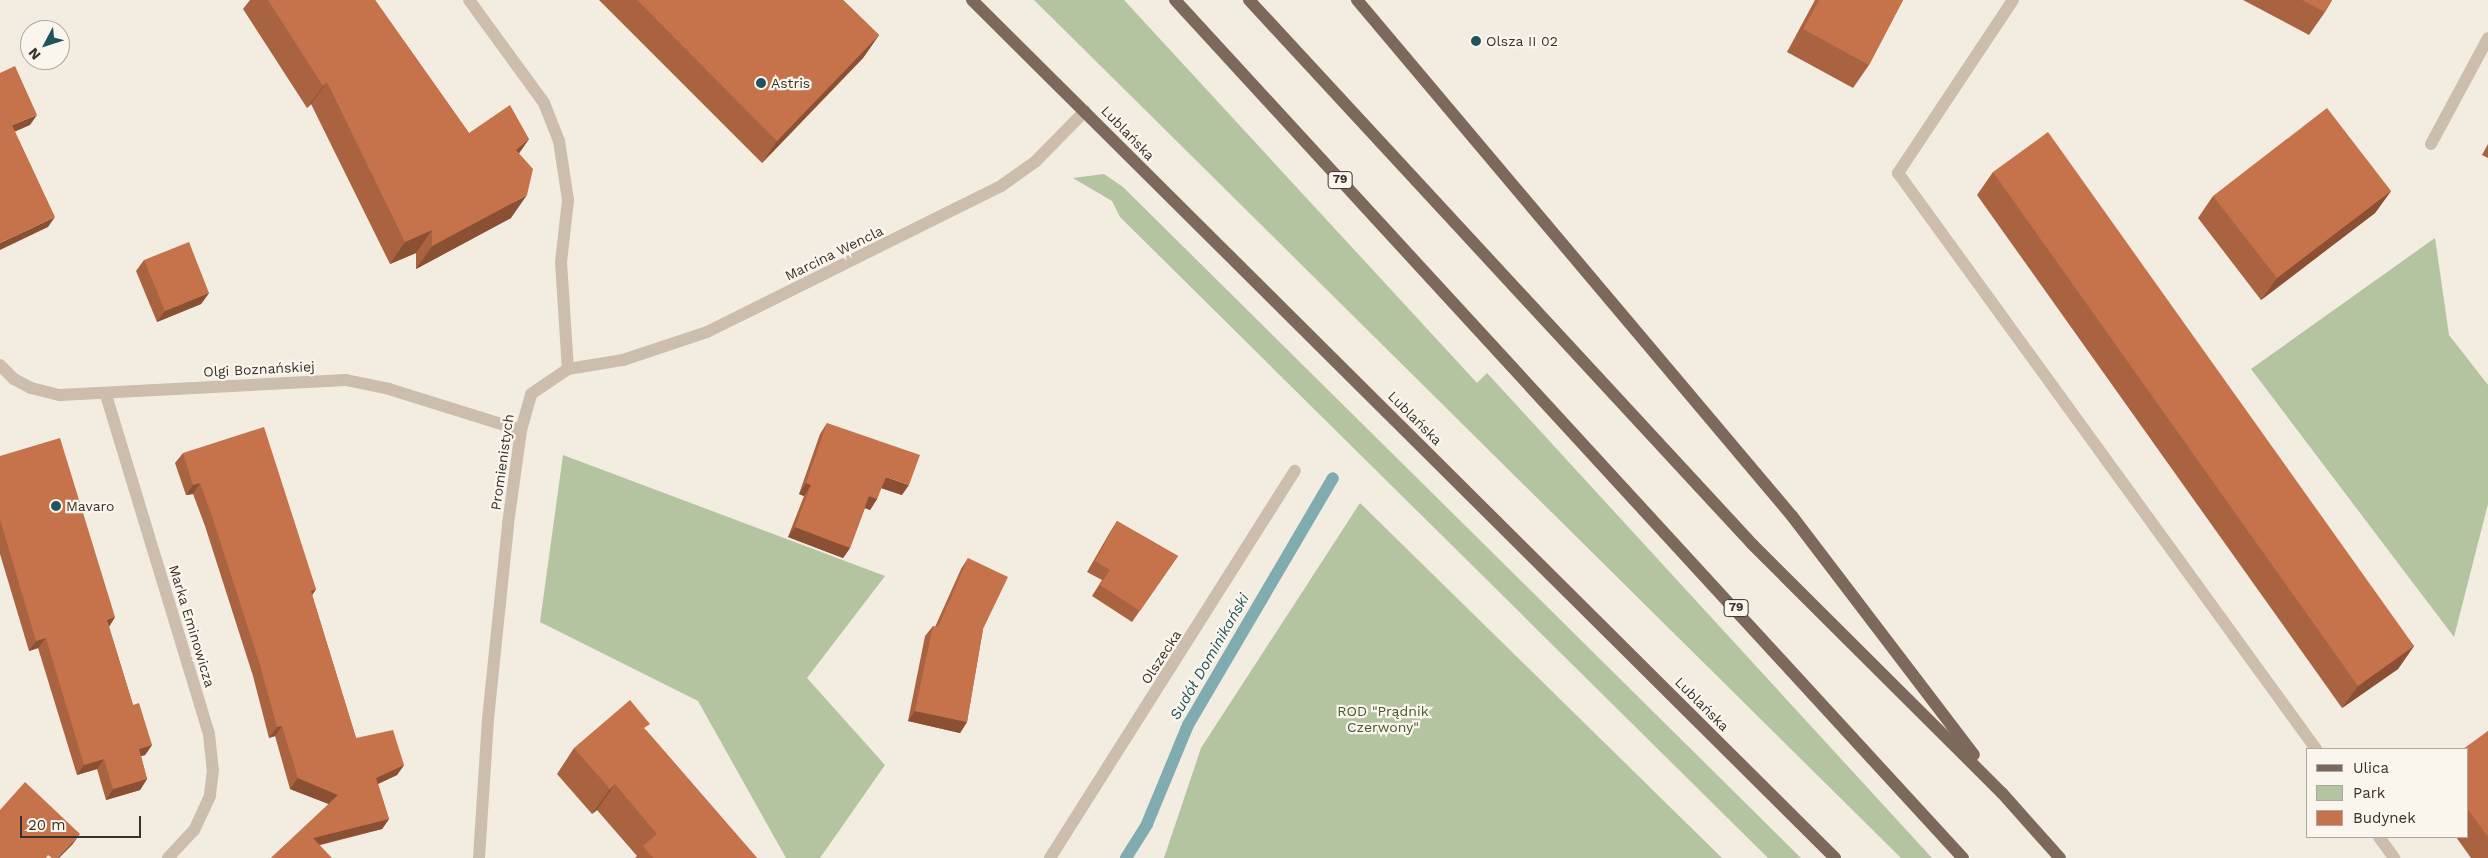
<!DOCTYPE html>
<html>
<head>
<meta charset="utf-8">
<style>
  body { margin:0 }
  #map { position:relative; width:2488px; height:858px; overflow:hidden; background:#f3ece0; font-family:"Work Sans",sans-serif }
  div>[style] { position:absolute }
  [style*='--x'] { left:calc(var(--x)*1px); top:calc(var(--y)*1px); width:calc(var(--w)*1px); rotate:calc(var(--a)*1deg) }
  .green>* { inset:0; background:#b4c3a0 }
  .stream>* { height:12px; margin:-6px; padding:0 6px; transform-origin:6px; border-radius:6px; background:#7fabb1 }
  .minor>* { height:12px; margin:-6px; padding:0 6px; transform-origin:6px; border-radius:6px; background:#ccbdac }
  .major>* { height:12px; margin:-6px; padding:0 6px; transform-origin:6px; border-radius:6px; background:#7c695c }
  .wall>* { inset:0; background:#aa6340 }
  .shaded-wall>* { inset:0; background:#8b5034 }
  .building>* { inset:0; background:#c6734b }
  .dots>* { width:14px; height:14px; translate:-50% -50%; box-sizing:border-box; border:2px solid #fbf6ed; border-radius:50% }
  span { translate:-50% -50%; white-space:nowrap; text-align:center; line-height:1.15; -webkit-text-stroke:4.5px #fbf6ed; paint-order:stroke }
  .shield-label span { padding:1px 4px; background:#fbf6ed; border:1px solid; border-radius:4px; -webkit-text-stroke-width:0 }
  .shield-label { font-size:12px; color:#3a312b; font-weight:700 }
  .poi-label { font-size:14px; color:#3a312b }
  .left { translate:0 -50%; text-align:left }
  .street-label { font-size:14px; color:#3a312b }
  .park-label { font-size:14px; color:#46592e }
  .water-label { font-size:15px; color:#1f545c; font-style:italic }
  .legend { position:absolute; left:2306px; top:748px; width:162px; height:90px; box-sizing:border-box; background:#fbf6ed; border:1px solid #aea79f; margin:0; padding:6px 9px; list-style:none; font-size:15px; color:#3a312b }
  .legend li { display:flex; align-items:center; gap:10px; height:25px }
  .legend b { width:25px; border:1px solid #aea79f }
  .north { position:absolute; left:20px; top:20px; width:50px; height:50px; box-sizing:border-box; background:#fbf6ed; border:1px solid #aea79f; border-radius:50%; rotate:230deg; font-size:14px; font-weight:700; line-height:20px; text-align:center; color:#3a312b }
  .north::after { content:''; display:block; margin:auto; width:18px; height:22px; background:#1f545c; clip-path:polygon(50% 0,100% 100%,50% 72%,0 100%) }
  .scale { position:absolute; left:20px; top:816px; width:121px; height:22px; box-sizing:border-box; border:2px solid #3a312b; border-top:0; padding-left:6px; font-size:15px; line-height:18px; white-space:nowrap; color:#3a312b; -webkit-text-stroke:4px #fbf6ed; paint-order:stroke }
</style>
</head>
<body>
<div id="map">
  <div class="green">
    <div style="clip-path:polygon(1034px 0,1124px 0,1477px 383px,1487px 373px,1932px 858px,1901px 858px)"></div>
    <div style="clip-path:polygon(1104px 174px,1123px 187px,1801px 858px,1768px 858px,1120px 217px,1112px 201px,1073px 178px)"></div>
    <div style="clip-path:polygon(2435px 238px,2449px 335px,2488px 385px,2488px 504px,2454px 637px,2251px 369px)"></div>
    <div style="clip-path:polygon(563px 455px,885px 576px,807px 678px,885px 765px,820px 858px,786px 858px,698px 701px,540px 622px)"></div>
    <div style="clip-path:polygon(1360px 503px,1722px 858px,1164px 858px,1201px 748px)"></div>
  </div>
  <div class="stream">
    <div style="--x:1126;--y:858;--w:40;--a:-58"></div>
    <div style="--x:1147;--y:824;--w:107;--a:-67.5"></div>
    <div style="--x:1188;--y:725;--w:286;--a:-59.6"></div>
  </div>
  <div class="minor">
    <div style="--x:469;--y:0;--w:127;--a:53.9"></div>
    <div style="--x:544;--y:103;--w:41;--a:68.5"></div>
    <div style="--x:559;--y:141;--w:60;--a:81.3"></div>
    <div style="--x:568;--y:200;--w:62;--a:96.4"></div>
    <div style="--x:561;--y:262;--w:107;--a:86.3"></div>
    <div style="--x:2013;--y:0;--w:208;--a:123.6"></div>
    <div style="--x:1898;--y:173;--w:712;--a:54.03"></div>
    <div style="--x:2431;--y:144;--w:120;--a:-61.7"></div>
    <div style="--x:0;--y:365;--w:20;--a:45"></div>
    <div style="--x:14;--y:379;--w:19;--a:28"></div>
    <div style="--x:31;--y:388;--w:30;--a:14"></div>
    <div style="--x:60;--y:395;--w:286;--a:-3"></div>
    <div style="--x:346;--y:380;--w:44;--a:11.8"></div>
    <div style="--x:389;--y:389;--w:138;--a:17.3"></div>
    <div style="--x:106;--y:395;--w:354;--a:73.1"></div>
    <div style="--x:209;--y:734;--w:36;--a:84"></div>
    <div style="--x:213;--y:770;--w:26;--a:97"></div>
    <div style="--x:210;--y:796;--w:38;--a:115"></div>
    <div style="--x:194;--y:830;--w:38;--a:133"></div>
    <div style="--x:2379;--y:837;--w:26;--a:54"></div>
    <div style="--x:479;--y:858;--w:139;--a:-86.3"></div>
    <div style="--x:488;--y:719;--w:196;--a:-84.1"></div>
    <div style="--x:508;--y:524;--w:95;--a:-82.1"></div>
    <div style="--x:521;--y:430;--w:37;--a:-74"></div>
    <div style="--x:531;--y:394;--w:45;--a:-34"></div>
    <div style="--x:568;--y:369;--w:56;--a:-9.3"></div>
    <div style="--x:623;--y:360;--w:89;--a:-18.4"></div>
    <div style="--x:707;--y:332;--w:328;--a:-26.4"></div>
    <div style="--x:1001;--y:186;--w:43;--a:-35.5"></div>
    <div style="--x:1036;--y:161;--w:70;--a:-45.6"></div>
    <div style="--x:1050;--y:858;--w:458;--a:-57.7"></div>
  </div>
  <div class="major">
    <div style="--x:972;--y:0;--w:1217;--a:44.83"></div>
    <div style="--x:1175;--y:0;--w:1165;--a:47.44"></div>
    <div style="--x:1249;--y:0;--w:741;--a:47.24"></div>
    <div style="--x:1752;--y:544;--w:353;--a:44.9"></div>
    <div style="--x:2002;--y:793;--w:87;--a:48.3"></div>
    <div style="--x:1357;--y:0;--w:675;--a:49.87"></div>
    <div style="--x:1792;--y:516;--w:300;--a:52.7"></div>
  </div>
  <div class="wall">
    <div style="clip-path:polygon(250px 0,375px 0,469px 133px,529px 139px,519px 153px,511px 218px,416px 269px,416px 253px,390px 264px,311px 104px,307px 108px,243px 9px)"></div>
    <div style="clip-path:polygon(599px 0,843px 0,879px 35px,863px 58px,762px 163px)"></div>
    <div style="clip-path:polygon(1815px 0,1903px 0,1869px 65px,1853px 88px,1787px 52px)"></div>
    <div style="clip-path:polygon(2243px 0,2332px 0,2325px 12px,2309px 35px)"></div>
    <div style="clip-path:polygon(2488px 144px,2488px 158px,2482px 155px)"></div>
    <div style="clip-path:polygon(1993px 172px,2414px 646px,2398px 669px,2342px 708px,1977px 195px)"></div>
    <div style="clip-path:polygon(2391px 191px,2375px 213px,2261px 300px,2198px 218px,2213px 196px)"></div>
    <div style="clip-path:polygon(144px 260px,209px 293px,201px 304px,157px 322px,136px 271px)"></div>
    <div style="clip-path:polygon(827px 423px,902px 495px,881px 488px,877px 499px,870px 510px,865px 508px,850px 548px,843px 558px,788px 537px,804px 496px,799px 494px,820px 434px)"></div>
    <div style="clip-path:polygon(183px 453px,316px 589px,312px 595px,356px 738px,404px 765px,397px 775px,378px 784px,389px 819px,382px 829px,271px 858px,329px 804px,290px 789px,275px 736px,269px 738px,253px 676px,205px 526px,193px 494px,186px 495px,175px 463px)"></div>
    <div style="clip-path:polygon(0 456px,115px 617px,109px 627px,133px 705px,152px 745px,145px 755px,141px 756px,147px 779px,140px 790px,106px 800px,97px 769px,77px 775px,38px 648px,29px 651px,0 554px)"></div>
    <div style="clip-path:polygon(1117px 521px,1178px 556px,1132px 622px,1092px 596px,1102px 580px,1087px 572px,1110px 532px)"></div>
    <div style="clip-path:polygon(968px 558px,983px 629px,967px 722px,960px 733px,908px 721px,925px 636px,933px 626px,935px 627px,961px 569px)"></div>
    <div style="clip-path:polygon(646px 730px,757px 858px,635px 858px,637px 856px,597px 810px,592px 814px,557px 774px,574px 748px)"></div>
    <div style="clip-path:polygon(2488px 731px,2488px 858px,2471px 858px,2456px 837px,2467px 837px,2467px 749px)"></div>
  </div>
  <div class="shaded-wall">
    <div style="clip-path:polygon(879px 35px,863px 58px,762px 163px,777px 141px)"></div>
    <div style="clip-path:polygon(327px 82px,311px 104px,307px 108px,323px 86px)"></div>
    <div style="clip-path:polygon(37px 115px,30px 125px,5px 136px,12px 125px)"></div>
    <div style="clip-path:polygon(529px 139px,513px 162px,516px 150px)"></div>
    <div style="clip-path:polygon(2391px 191px,2375px 213px,2261px 300px,2277px 278px)"></div>
    <div style="clip-path:polygon(527px 195px,511px 218px,416px 269px,432px 246px)"></div>
    <div style="clip-path:polygon(55px 217px,48px 227px,0 250px,0 243px)"></div>
    <div style="clip-path:polygon(432px 230px,416px 253px,390px 264px,405px 242px)"></div>
    <div style="clip-path:polygon(209px 293px,201px 304px,157px 322px,165px 311px)"></div>
    <div style="clip-path:polygon(886px 477px,909px 485px,902px 495px,878px 487px)"></div>
    <div style="clip-path:polygon(200px 483px,193px 494px,186px 495px,193px 485px)"></div>
    <div style="clip-path:polygon(806px 483px,811px 485px,804px 496px,799px 494px)"></div>
    <div style="clip-path:polygon(869px 496px,877px 499px,870px 510px,862px 507px)"></div>
    <div style="clip-path:polygon(795px 527px,850px 548px,843px 558px,788px 537px)"></div>
    <div style="clip-path:polygon(316px 589px,309px 600px,311px 591px)"></div>
    <div style="clip-path:polygon(115px 617px,108px 628px,107px 620px)"></div>
    <div style="clip-path:polygon(46px 638px,38px 648px,29px 651px,36px 641px)"></div>
    <div style="clip-path:polygon(2414px 646px,2398px 669px,2342px 708px,2358px 686px)"></div>
    <div style="clip-path:polygon(915px 711px,967px 722px,960px 733px,908px 721px)"></div>
    <div style="clip-path:polygon(282px 726px,275px 736px,269px 738px,277px 727px)"></div>
    <div style="clip-path:polygon(152px 745px,145px 755px,132px 759px,139px 749px)"></div>
    <div style="clip-path:polygon(104px 759px,97px 769px,77px 775px,84px 765px)"></div>
    <div style="clip-path:polygon(404px 765px,397px 775px,369px 788px,376px 778px)"></div>
    <div style="clip-path:polygon(298px 778px,338px 795px,331px 805px,290px 789px)"></div>
    <div style="clip-path:polygon(147px 779px,140px 790px,106px 800px,113px 789px)"></div>
    <div style="clip-path:polygon(615px 784px,597px 810px,592px 814px,610px 789px)"></div>
    <div style="clip-path:polygon(389px 819px,382px 829px,305px 848px,313px 838px)"></div>
    <div style="clip-path:polygon(80px 834px,72px 845px,59px 858px,57px 858px)"></div>
  </div>
  <div class="building">
    <div style="clip-path:polygon(268px 0,375px 0,469px 133px,510px 105px,529px 139px,516px 150px,533px 169px,527px 195px,432px 246px,432px 230px,405px 242px,327px 82px,323px 86px)"></div>
    <div style="clip-path:polygon(637px 0,843px 0,879px 35px,777px 141px)"></div>
    <div style="clip-path:polygon(1819px 0,1903px 0,1869px 65px,1803px 29px)"></div>
    <div style="clip-path:polygon(2302px 0,2332px 0,2325px 12px)"></div>
    <div style="clip-path:polygon(15px 66px,37px 115px,12px 125px,55px 217px,0 243px,0 73px)"></div>
    <div style="clip-path:polygon(2327px 108px,2391px 191px,2277px 278px,2213px 196px)"></div>
    <div style="clip-path:polygon(2048px 132px,2414px 646px,2358px 686px,1993px 172px)"></div>
    <div style="clip-path:polygon(189px 242px,209px 293px,165px 311px,144px 260px)"></div>
    <div style="clip-path:polygon(827px 423px,920px 455px,909px 485px,886px 477px,877px 499px,869px 496px,850px 548px,795px 527px,811px 485px,806px 483px)"></div>
    <div style="clip-path:polygon(264px 427px,316px 589px,311px 591px,356px 738px,393px 730px,404px 765px,376px 778px,389px 819px,313px 838px,332px 858px,271px 858px,338px 795px,298px 778px,282px 726px,277px 727px,260px 665px,212px 516px,200px 483px,193px 485px,183px 453px)"></div>
    <div style="clip-path:polygon(60px 438px,115px 617px,107px 620px,133px 705px,139px 703px,152px 745px,139px 749px,147px 779px,113px 789px,104px 759px,84px 765px,46px 638px,36px 641px,0 519px,0 456px)"></div>
    <div style="clip-path:polygon(1117px 521px,1178px 556px,1140px 611px,1100px 585px,1110px 570px,1095px 561px)"></div>
    <div style="clip-path:polygon(968px 558px,1008px 577px,983px 629px,967px 722px,915px 711px,933px 626px,938px 627px)"></div>
    <div style="clip-path:polygon(630px 700px,650px 724px,644px 728px,757px 858px,653px 858px,643px 846px,657px 834px,615px 784px,610px 789px,574px 748px)"></div>
    <div style="clip-path:polygon(2488px 731px,2488px 837px,2467px 808px,2467px 749px,2463px 749px)"></div>
    <div style="clip-path:polygon(25px 782px,80px 834px,57px 858px,52px 858px,48px 855px,46px 858px,0 858px,0 810px)"></div>
  </div>
  <div class="dots">
    <div style="left:1476px;top:41px;background:#1f545c"></div>
    <div style="left:761px;top:83px;background:#1f545c"></div>
    <div style="left:56px;top:506px;background:#1f545c"></div>
  </div>
  <div class="shield-label">
    <span style="left:1340px;top:180px">79</span>
    <span style="left:1736px;top:608px">79</span>
  </div>
  <div class="poi-label">
    <span class="left" style="left:1486px;top:41px">Olsza II 02</span>
    <span class="left" style="left:771px;top:83px">Astris</span>
    <span class="left" style="left:66px;top:506px">Mavaro</span>
  </div>
  <div class="street-label">
    <span style="left:1128px;top:133px;rotate:46deg">Lublańska</span>
    <span style="left:834px;top:253px;rotate:-26deg">Marcina Wencla</span>
    <span style="left:259px;top:369px;rotate:-3deg">Olgi Boznańskiej</span>
    <span style="left:1415px;top:418px;rotate:45deg">Lublańska</span>
    <span style="left:502px;top:462px;rotate:-82deg">Promienistych</span>
    <span style="left:192px;top:626px;rotate:73deg">Marka Eminowicza</span>
    <span style="left:1161px;top:657px;rotate:-57deg">Olszecka</span>
    <span style="left:1702px;top:704px;rotate:45deg">Lublańska</span>
  </div>
  <div class="park-label">
    <span style="left:1383px;top:719px">ROD "Prądnik<br>Czerwony"</span>
  </div>
  <div class="water-label">
    <span style="left:1210px;top:657px;rotate:-60deg">Sudół Dominikański</span>
  </div>
  <ul class="legend">
  <li><b style="height:6px;background:#7c695c"></b>Ulica</li>
  <li><b style="height:14px;background:#b4c3a0"></b>Park</li>
  <li><b style="height:14px;background:#c6734b"></b>Budynek</li>
  </ul>
  <div class="north">N</div>
  <div class="scale">20 m</div>
</div>
</body>
</html>
